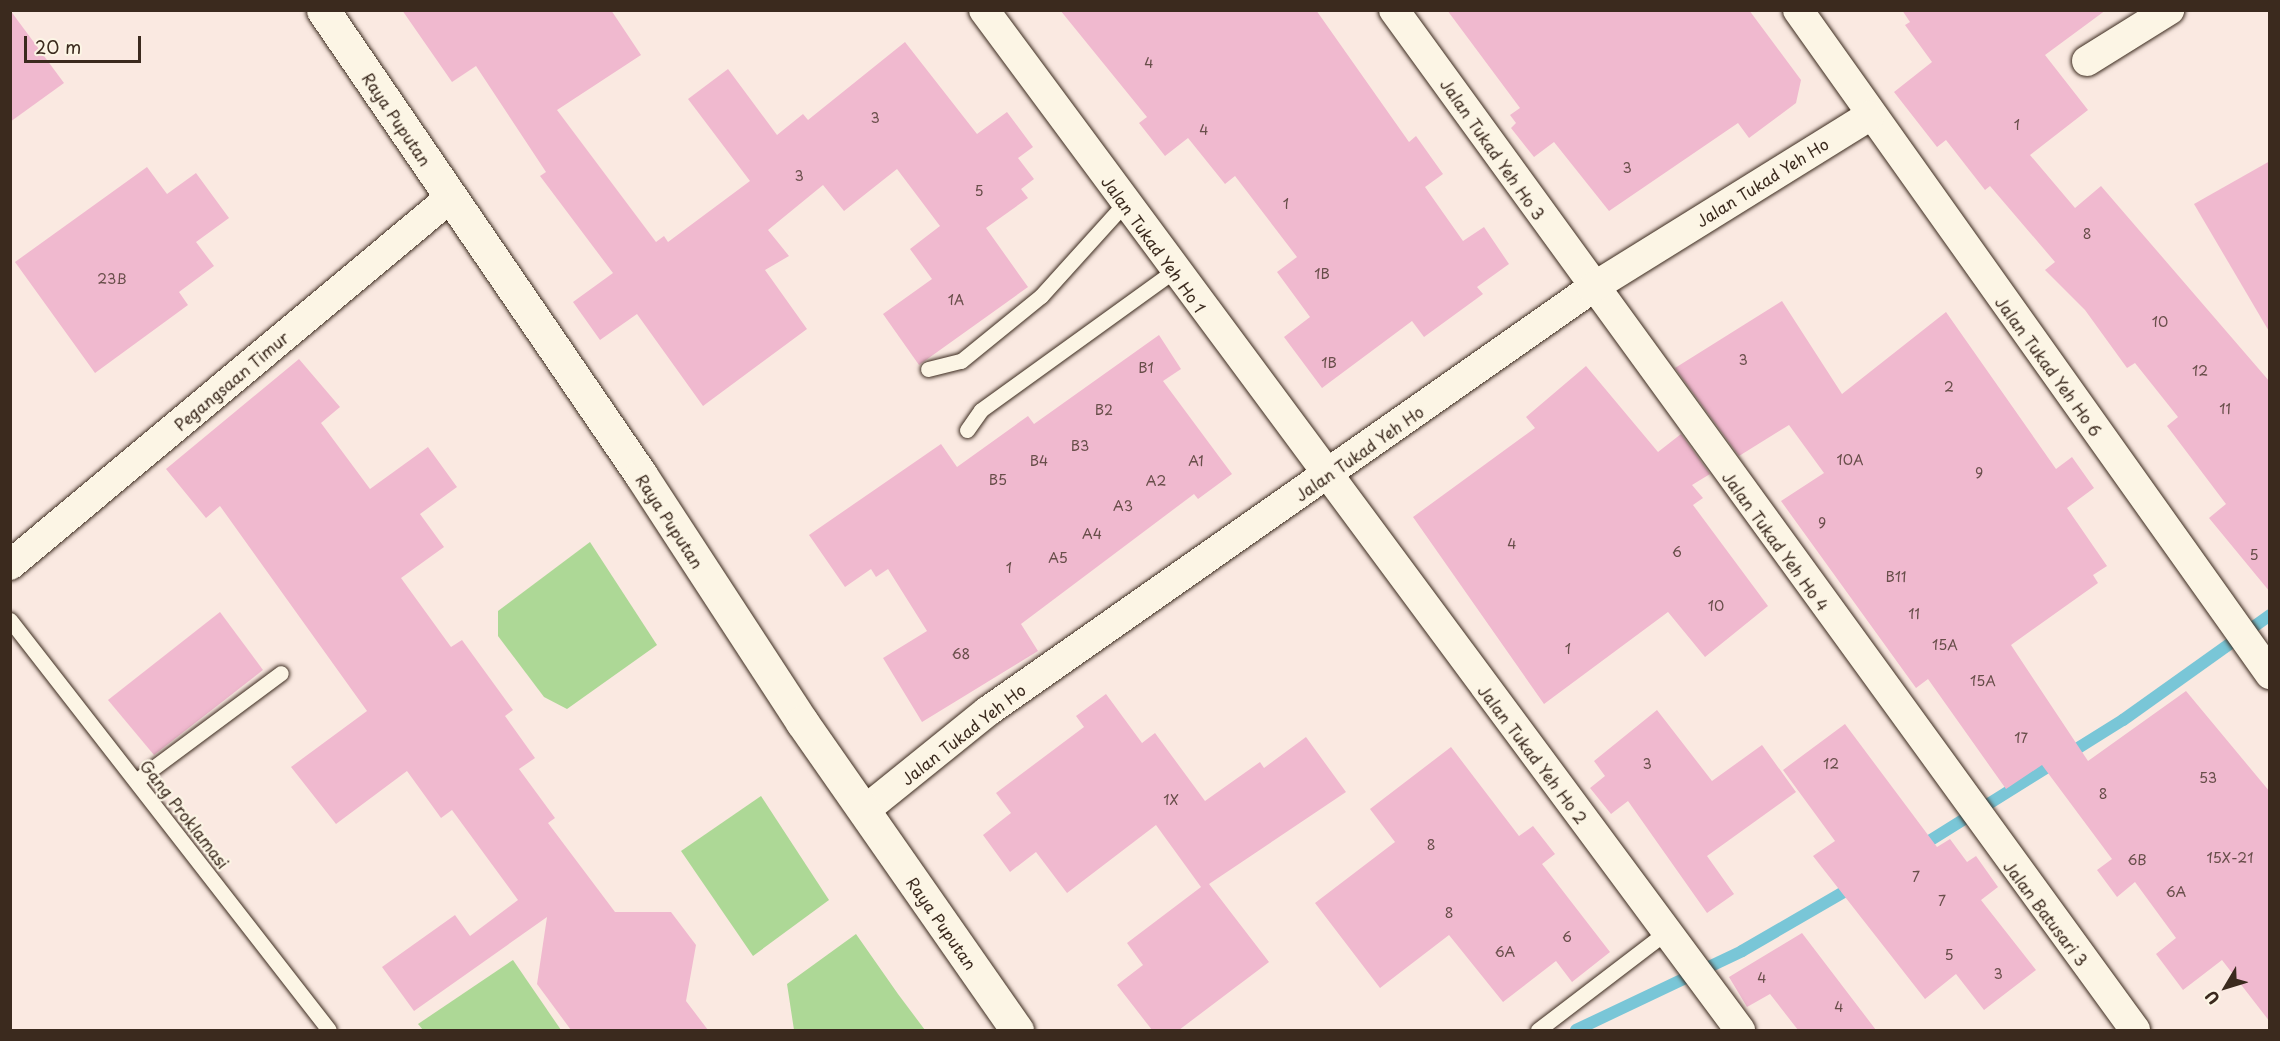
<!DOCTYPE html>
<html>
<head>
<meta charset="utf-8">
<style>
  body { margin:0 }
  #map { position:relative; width:2280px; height:1041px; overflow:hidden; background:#fae9e1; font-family:"Playpen Sans",sans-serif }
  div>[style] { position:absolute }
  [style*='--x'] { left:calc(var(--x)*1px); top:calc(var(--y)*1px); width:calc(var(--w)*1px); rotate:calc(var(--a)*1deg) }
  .green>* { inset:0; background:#add896 }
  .stream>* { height:12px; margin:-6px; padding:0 6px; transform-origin:6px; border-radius:6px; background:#79c6d7 }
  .building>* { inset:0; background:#f0b9cf }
  .roads { filter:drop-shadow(0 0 2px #3b2a1e) drop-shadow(0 0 2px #3b2a1e) }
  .service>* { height:15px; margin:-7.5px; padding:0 7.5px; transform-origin:7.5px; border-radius:7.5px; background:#fcf5e5 }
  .minor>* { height:30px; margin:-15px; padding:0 15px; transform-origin:15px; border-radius:15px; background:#fcf5e5 }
  .secondary>* { height:33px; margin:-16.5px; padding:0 16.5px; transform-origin:16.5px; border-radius:16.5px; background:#fcf5e5 }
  span { translate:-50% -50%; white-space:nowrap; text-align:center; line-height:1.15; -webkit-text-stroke:4.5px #fcf5e5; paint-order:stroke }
  .number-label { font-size:14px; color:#684e4a }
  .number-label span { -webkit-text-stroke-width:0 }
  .street-label { font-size:16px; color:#3b2a1e }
  .frame { position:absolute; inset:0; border:12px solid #3b2a1e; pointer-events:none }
  .north { position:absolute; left:2196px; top:957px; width:60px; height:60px; -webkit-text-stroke:4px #fcf5e5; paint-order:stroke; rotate:232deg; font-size:16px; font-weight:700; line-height:24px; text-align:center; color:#3b2a1e }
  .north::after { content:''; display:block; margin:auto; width:21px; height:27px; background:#3b2a1e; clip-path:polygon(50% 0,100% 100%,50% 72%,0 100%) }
  .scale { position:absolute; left:24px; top:36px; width:117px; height:27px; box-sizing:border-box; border:3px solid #3b2a1e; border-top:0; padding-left:8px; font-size:18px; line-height:21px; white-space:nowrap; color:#3b2a1e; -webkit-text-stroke:4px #fcf5e5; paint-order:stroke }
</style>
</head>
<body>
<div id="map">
  <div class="green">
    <div style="clip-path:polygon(590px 542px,657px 645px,567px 709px,544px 697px,498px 636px,498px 611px)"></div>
    <div style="clip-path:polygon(761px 796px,829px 900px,753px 956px,681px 851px)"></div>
    <div style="clip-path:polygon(856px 934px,898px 994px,925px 1030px,794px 1030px,787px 984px)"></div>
    <div style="clip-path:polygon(513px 960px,561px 1030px,423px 1030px,418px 1024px)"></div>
  </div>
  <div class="stream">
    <div style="--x:1918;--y:848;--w:242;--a:-32"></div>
    <div style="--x:2123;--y:720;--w:181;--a:-35.5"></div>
    <div style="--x:1576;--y:1030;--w:184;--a:-25.4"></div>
    <div style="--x:1742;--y:951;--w:129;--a:-30.1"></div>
  </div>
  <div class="building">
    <div style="clip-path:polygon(10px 10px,64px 83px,10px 122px)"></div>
    <div style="clip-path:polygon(402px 10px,611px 10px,641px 55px,557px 110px,656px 242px,664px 236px,668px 242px,750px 181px,688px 99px,728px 69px,777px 135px,803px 114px,808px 120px,905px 42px,977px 134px,1007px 112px,1033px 147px,1018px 158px,1034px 179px,1021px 189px,1028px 198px,986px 228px,1028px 287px,919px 365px,883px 314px,932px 279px,910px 249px,940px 226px,897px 169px,844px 211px,823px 185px,768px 230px,789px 256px,765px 270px,807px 329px,703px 406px,637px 314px,600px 340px,573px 302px,613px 273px,540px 176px,546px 172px,476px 66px,452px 82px)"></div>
    <div style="clip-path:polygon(1060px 10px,1316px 10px,1409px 142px,1416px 136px,1443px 174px,1425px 187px,1463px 241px,1484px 227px,1509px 264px,1477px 287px,1483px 294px,1424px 337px,1412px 321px,1322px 388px,1284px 337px,1310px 317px,1277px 272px,1297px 257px,1235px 176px,1225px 184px,1188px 138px,1165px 156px,1139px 123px,1147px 117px)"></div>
    <div style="clip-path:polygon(1447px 10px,1749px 10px,1801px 80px,1796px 103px,1749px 138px,1738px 123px,1609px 211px,1554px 142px,1534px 157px,1511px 128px,1516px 123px,1510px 115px,1520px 108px)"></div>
    <div style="clip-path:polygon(1902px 10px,2106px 10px,2045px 55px,2088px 110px,2030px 155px,2075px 208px,2101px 186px,2270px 382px,2270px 592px,2209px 518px,2226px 504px,2167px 426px,2178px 417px,2135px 363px,2127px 368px,2085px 310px,2045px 270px,2055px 262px,1990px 186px,1985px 190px,1946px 140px,1937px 147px,1894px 92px,1932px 62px,1905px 25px,1910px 22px)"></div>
    <div style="clip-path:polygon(2270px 161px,2270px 333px,2194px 204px)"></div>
    <div style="clip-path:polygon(147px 167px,167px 194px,196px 173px,229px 218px,196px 242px,214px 266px,179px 292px,188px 305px,95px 373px,15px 262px)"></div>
    <div style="clip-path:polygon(1782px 301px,1842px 394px,1946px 312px,2056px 469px,2072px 457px,2094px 488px,2067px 508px,2107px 566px,2093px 575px,2098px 583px,2011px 645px,2088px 761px,2186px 691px,2270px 792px,2270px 1022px,2222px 960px,2183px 990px,2156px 954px,2176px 938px,2135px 882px,2117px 897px,2097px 870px,2112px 859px,2042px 765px,2006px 789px,1928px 679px,1916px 688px,1781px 501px,1824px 473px,1789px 425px,1739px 456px,1675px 368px)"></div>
    <div style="clip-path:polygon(1159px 335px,1181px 369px,1163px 381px,1232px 474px,1198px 499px,1194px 494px,1021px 624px,1038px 651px,922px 722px,883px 658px,927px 631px,888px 569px,876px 577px,871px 569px,845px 587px,809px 535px,941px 444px,957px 467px,1028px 416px,1034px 424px)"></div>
    <div style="clip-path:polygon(299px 359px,340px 407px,321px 423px,370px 489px,428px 447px,457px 487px,420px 514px,444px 547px,401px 578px,451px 647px,462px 640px,513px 710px,505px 716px,535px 758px,519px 769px,555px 818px,548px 823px,615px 912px,671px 912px,696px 945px,686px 1001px,708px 1030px,571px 1030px,537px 984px,547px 917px,414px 1011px,382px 967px,455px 915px,470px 936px,518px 900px,452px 810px,441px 818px,407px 771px,336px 824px,291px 767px,367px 711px,220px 506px,206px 518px,166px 469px)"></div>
    <div style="clip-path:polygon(1586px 366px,1658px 452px,1681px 434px,1710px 474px,1692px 485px,1703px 498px,1693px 505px,1768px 606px,1705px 657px,1668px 612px,1544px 704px,1413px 517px,1535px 428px,1526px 417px)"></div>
    <div style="clip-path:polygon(220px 612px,263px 670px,154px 755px,108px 700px)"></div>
    <div style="clip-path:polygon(1106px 694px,1142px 743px,1155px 733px,1205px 801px,1260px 762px,1264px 768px,1306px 737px,1346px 792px,1209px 884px,1269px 962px,1179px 1030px,1152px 1030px,1117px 985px,1143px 965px,1127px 943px,1201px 887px,1156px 825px,1067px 893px,1036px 852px,1010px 872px,983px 835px,1011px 813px,996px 793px,1084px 727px,1076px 716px)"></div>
    <div style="clip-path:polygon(1657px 710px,1712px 781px,1762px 745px,1796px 792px,1707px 856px,1734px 894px,1707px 913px,1628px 801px,1611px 814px,1590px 788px,1605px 776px,1594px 761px)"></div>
    <div style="clip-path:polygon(1845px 724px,1937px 847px,1950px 839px,1967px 862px,1976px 856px,1998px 887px,1981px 900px,2036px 970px,1984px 1010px,1956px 974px,1925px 999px,1813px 856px,1835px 841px,1783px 770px)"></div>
    <div style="clip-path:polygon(1451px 747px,1519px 836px,1533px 826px,1555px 854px,1542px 864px,1610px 952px,1572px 982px,1556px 961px,1503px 1002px,1449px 935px,1380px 988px,1315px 903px,1395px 842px,1370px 809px)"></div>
    <div style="clip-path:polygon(1802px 933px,1876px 1030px,1798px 1030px,1770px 994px,1747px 1007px,1729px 977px)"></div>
  </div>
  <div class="roads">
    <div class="service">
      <div style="--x:928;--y:369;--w:34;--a:-14"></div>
      <div style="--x:961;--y:361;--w:103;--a:-39.1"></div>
      <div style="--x:1041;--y:296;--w:124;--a:-47.9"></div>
      <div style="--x:967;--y:430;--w:24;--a:-55"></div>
      <div style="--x:981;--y:410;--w:238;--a:-35.8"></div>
      <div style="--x:10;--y:620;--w:519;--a:52.12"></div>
      <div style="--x:137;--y:780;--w:179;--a:-36.6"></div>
      <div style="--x:1538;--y:1030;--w:161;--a:-37.4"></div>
    </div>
    <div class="minor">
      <div style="--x:984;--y:10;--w:1270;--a:53.46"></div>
      <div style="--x:1394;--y:10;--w:1261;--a:54"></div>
      <div style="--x:1798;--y:10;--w:815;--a:54.59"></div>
      <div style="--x:2087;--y:61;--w:97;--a:-31.9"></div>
      <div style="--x:10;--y:565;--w:574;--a:-39.84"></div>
      <div style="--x:864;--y:811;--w:159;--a:-38.9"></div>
      <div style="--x:988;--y:711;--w:737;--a:-35"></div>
      <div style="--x:1592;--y:288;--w:326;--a:-31.8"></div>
    </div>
    <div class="secondary">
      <div style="--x:323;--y:10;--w:563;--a:55.63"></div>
      <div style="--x:641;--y:475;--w:295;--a:56.9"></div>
      <div style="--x:802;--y:722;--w:376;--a:55.1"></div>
    </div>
  </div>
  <div class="number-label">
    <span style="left:1149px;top:63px">4</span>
    <span style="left:875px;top:118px">3</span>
    <span style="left:2017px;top:125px">1</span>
    <span style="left:1204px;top:130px">4</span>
    <span style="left:1627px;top:168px">3</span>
    <span style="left:799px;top:176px">3</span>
    <span style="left:979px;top:191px">5</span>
    <span style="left:1286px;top:204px">1</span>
    <span style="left:2087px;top:234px">8</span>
    <span style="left:1322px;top:274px">1B</span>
    <span style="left:112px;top:279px">23B</span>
    <span style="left:956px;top:300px">1A</span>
    <span style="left:2160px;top:322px">10</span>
    <span style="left:1743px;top:360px">3</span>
    <span style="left:1329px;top:363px">1B</span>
    <span style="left:1146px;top:368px">B1</span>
    <span style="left:2200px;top:371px">12</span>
    <span style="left:1949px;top:387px">2</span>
    <span style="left:2225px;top:409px">11</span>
    <span style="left:1104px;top:410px">B2</span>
    <span style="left:1080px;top:446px">B3</span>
    <span style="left:1850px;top:460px">10A</span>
    <span style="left:1039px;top:461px">B4</span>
    <span style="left:1196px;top:461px">A1</span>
    <span style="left:1979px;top:473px">9</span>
    <span style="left:998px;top:480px">B5</span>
    <span style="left:1156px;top:481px">A2</span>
    <span style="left:1123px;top:506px">A3</span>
    <span style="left:1822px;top:523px">9</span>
    <span style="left:1092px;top:534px">A4</span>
    <span style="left:1512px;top:544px">4</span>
    <span style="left:1677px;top:552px">6</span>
    <span style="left:2254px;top:555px">5</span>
    <span style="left:1058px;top:558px">A5</span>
    <span style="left:1009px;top:568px">1</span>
    <span style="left:1896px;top:577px">B11</span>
    <span style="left:1716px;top:606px">10</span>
    <span style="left:1914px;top:614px">11</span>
    <span style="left:1945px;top:645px">15A</span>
    <span style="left:1568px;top:649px">1</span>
    <span style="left:961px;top:654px">68</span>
    <span style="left:1983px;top:681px">15A</span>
    <span style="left:2021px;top:738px">17</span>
    <span style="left:1647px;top:764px">3</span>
    <span style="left:1831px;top:764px">12</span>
    <span style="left:2208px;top:778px">53</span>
    <span style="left:2103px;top:794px">8</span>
    <span style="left:1171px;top:800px">1X</span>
    <span style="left:1431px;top:845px">8</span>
    <span style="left:2230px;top:858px">15X-21</span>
    <span style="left:2137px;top:860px">6B</span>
    <span style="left:1916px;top:877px">7</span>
    <span style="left:2176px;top:892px">6A</span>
    <span style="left:1942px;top:901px">7</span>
    <span style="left:1449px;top:913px">8</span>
    <span style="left:1567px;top:937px">6</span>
    <span style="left:1505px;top:952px">6A</span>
    <span style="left:1949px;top:955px">5</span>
    <span style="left:1998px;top:974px">3</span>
    <span style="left:1762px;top:978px">4</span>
    <span style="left:1839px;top:1007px">4</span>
  </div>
  <div class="street-label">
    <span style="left:397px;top:119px;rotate:56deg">Raya Puputan</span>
    <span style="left:1493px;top:149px;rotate:55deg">Jalan Tukad Yeh Ho 3</span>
    <span style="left:1762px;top:182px;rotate:-32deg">Jalan Tukad Yeh Ho</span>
    <span style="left:1154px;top:244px;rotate:54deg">Jalan Tukad Yeh Ho 1</span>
    <span style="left:2049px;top:366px;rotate:54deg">Jalan Tukad Yeh Ho 6</span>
    <span style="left:231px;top:381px;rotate:-40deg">Pegangsaan Timur</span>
    <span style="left:1359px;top:453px;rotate:-35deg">Jalan Tukad Yeh Ho</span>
    <span style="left:670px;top:521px;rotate:57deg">Raya Puputan</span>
    <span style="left:1776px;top:541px;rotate:54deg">Jalan Tukad Yeh Ho 4</span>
    <span style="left:963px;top:734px;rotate:-38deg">Jalan Tukad Yeh Ho</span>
    <span style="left:1533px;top:754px;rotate:53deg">Jalan Tukad Yeh Ho 2</span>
    <span style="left:185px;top:814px;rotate:52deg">Gang Proklamasi</span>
    <span style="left:2046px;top:913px;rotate:53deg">Jalan Batusari 3</span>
    <span style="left:942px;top:923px;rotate:55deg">Raya Puputan</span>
  </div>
  <div class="frame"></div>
  <div class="north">U</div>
  <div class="scale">20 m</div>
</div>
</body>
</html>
